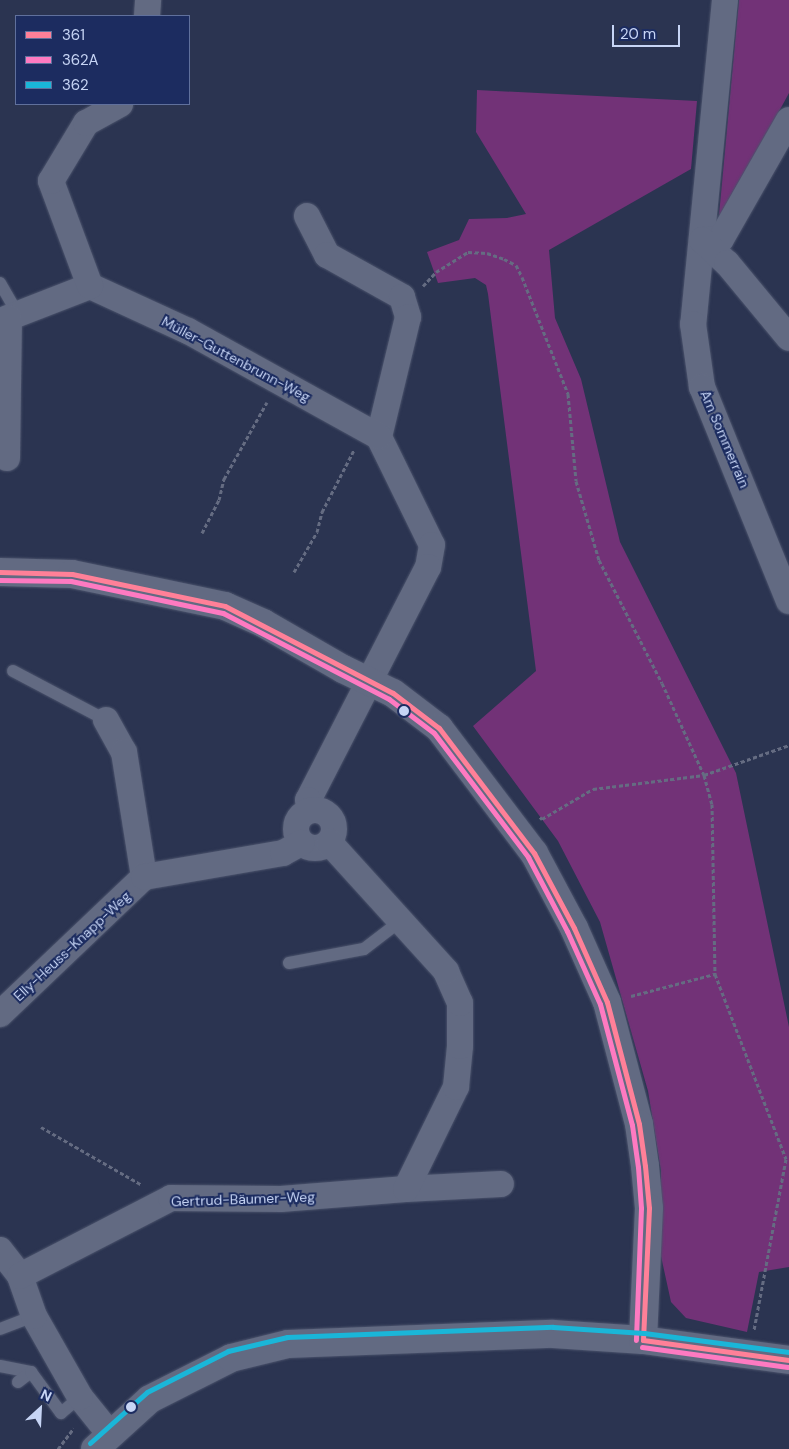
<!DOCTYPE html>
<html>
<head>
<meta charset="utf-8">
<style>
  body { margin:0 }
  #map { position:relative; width:789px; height:1449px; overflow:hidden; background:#2b3451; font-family:"DM Sans",sans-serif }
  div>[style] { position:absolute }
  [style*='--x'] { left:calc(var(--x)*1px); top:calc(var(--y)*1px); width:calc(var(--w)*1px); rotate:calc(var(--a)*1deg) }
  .green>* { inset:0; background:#723277 }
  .path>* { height:3px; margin-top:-1.5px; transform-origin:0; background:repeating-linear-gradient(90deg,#656c82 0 4px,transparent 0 6.5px) }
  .roads { filter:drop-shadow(0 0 1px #4a526b) drop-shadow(0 0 1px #4a526b) }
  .lane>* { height:12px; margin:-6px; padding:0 6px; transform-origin:6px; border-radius:6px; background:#626a82 }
  .street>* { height:26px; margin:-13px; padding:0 13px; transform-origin:13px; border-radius:13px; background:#626a82 }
  .street>.ring { margin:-13px; padding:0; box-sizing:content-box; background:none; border:26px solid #626a82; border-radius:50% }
  .secondary>* { height:28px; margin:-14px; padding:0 14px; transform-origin:14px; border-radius:14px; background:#626a82 }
  .bus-1>* { height:5px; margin:-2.5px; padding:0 2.5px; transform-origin:2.5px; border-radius:2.5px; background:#ff8098 }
  .bus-2>* { height:5px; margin:-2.5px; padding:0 2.5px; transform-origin:2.5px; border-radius:2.5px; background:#fe7ac1 }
  .bus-3>* { height:5px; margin:-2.5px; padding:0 2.5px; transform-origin:2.5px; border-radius:2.5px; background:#1ab6d8 }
  .dots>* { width:14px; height:14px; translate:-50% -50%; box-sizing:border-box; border:2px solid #1c2c60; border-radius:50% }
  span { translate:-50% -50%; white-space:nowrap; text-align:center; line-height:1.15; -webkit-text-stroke:4px #1c2c60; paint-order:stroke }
  .street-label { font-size:14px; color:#c7d5f5 }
  .legend { position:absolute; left:15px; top:15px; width:175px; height:90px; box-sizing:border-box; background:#1c2c60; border:1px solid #60709c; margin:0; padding:6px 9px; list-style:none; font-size:15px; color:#c7d5f5 }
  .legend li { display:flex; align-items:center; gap:10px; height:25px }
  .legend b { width:25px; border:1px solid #60709c }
  .north { position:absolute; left:15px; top:1384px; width:50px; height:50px; -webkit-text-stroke:4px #1c2c60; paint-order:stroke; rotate:25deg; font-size:14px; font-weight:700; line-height:20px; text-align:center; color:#c7d5f5 }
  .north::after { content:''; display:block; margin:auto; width:18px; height:22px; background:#c7d5f5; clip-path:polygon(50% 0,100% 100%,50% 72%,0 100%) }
  .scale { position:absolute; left:612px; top:25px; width:68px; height:22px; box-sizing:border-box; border:2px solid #c7d5f5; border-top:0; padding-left:6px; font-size:15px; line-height:18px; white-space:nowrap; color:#c7d5f5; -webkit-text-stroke:4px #1c2c60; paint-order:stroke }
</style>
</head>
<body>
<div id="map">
  <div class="green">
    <div style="clip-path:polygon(739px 0,789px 0,789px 93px,724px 213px,719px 215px)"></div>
    <div style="clip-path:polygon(477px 90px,697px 101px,691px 169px,549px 250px,555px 318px,581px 379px,620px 542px,736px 773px,789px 1027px,789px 1267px,759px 1272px,747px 1332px,686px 1318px,671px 1302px,659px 1247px,661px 1171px,648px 1091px,600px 922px,558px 841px,473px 726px,536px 671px,488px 294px,486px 285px,475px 278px,438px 283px,427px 252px,459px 240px,469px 219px,507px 218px,526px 214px,476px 132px)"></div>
  </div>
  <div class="path">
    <div style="--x:423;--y:286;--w:19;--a:-47"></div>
    <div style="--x:436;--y:272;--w:38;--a:-32"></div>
    <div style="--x:468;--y:252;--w:19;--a:3"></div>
    <div style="--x:487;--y:253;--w:18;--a:19"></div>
    <div style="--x:504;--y:259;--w:13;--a:27"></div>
    <div style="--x:516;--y:265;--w:13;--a:63"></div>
    <div style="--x:522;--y:277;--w:126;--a:68.5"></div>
    <div style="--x:568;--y:394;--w:87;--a:84.7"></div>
    <div style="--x:576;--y:481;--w:82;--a:73.8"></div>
    <div style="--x:599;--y:560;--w:138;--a:62.9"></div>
    <div style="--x:662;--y:683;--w:101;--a:65.5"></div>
    <div style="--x:704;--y:775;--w:30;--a:75"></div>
    <div style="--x:712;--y:804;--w:170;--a:89"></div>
    <div style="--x:715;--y:974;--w:198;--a:69"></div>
    <div style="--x:786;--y:1159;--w:174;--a:100.6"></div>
    <div style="--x:202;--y:533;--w:37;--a:-63"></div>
    <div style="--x:219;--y:500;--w:22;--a:-77"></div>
    <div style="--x:224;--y:479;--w:88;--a:-60.8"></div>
    <div style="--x:294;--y:572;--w:46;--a:-60.1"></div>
    <div style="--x:317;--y:532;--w:21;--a:-76"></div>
    <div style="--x:322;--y:512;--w:70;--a:-62.7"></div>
    <div style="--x:540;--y:817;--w:3;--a:45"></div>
    <div style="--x:542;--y:819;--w:59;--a:-30.5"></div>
    <div style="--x:593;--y:789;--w:112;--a:-7.2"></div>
    <div style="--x:704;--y:775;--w:90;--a:-19.4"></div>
    <div style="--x:631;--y:996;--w:87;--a:-14.7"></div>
    <div style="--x:41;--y:1127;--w:116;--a:29.9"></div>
    <div style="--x:58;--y:1449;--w:26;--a:-53"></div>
  </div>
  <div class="roads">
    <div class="lane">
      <div style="--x:0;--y:283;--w:36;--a:60"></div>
      <div style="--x:13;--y:671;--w:105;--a:27.8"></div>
      <div style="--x:289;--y:963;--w:76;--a:-10.6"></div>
      <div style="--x:364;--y:949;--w:44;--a:-37.6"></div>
      <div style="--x:0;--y:1329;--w:36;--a:-21"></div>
      <div style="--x:0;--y:1366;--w:32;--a:11"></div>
      <div style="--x:18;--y:1382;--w:16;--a:-38"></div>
      <div style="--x:31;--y:1372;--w:51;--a:53.8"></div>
      <div style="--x:61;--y:1413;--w:25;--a:-40"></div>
    </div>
    <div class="street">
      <div style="--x:725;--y:0;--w:326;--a:95.6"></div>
      <div style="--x:693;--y:324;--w:64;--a:81.9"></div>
      <div style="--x:702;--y:387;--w:231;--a:67.9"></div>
      <div style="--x:147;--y:16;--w:16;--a:-86"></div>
      <div style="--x:307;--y:216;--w:44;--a:62.9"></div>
      <div style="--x:327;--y:255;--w:86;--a:29.2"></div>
      <div style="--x:402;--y:297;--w:21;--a:73"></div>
      <div style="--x:408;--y:317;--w:123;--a:103.6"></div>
      <div style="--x:379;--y:437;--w:120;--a:63.9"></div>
      <div style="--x:432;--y:545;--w:22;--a:100"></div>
      <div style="--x:428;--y:567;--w:262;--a:117.2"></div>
      <div style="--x:308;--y:800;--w:10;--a:73"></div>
      <div style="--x:702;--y:240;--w:19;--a:-3"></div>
      <div style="--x:721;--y:239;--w:137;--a:-60.3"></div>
      <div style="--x:702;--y:240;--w:34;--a:43"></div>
      <div style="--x:727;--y:263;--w:97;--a:50.4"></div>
      <div style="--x:90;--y:286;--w:108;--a:24.7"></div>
      <div style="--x:188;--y:331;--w:218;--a:29"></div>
      <div style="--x:0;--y:321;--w:97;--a:-21.3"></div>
      <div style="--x:90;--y:286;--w:112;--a:-110.4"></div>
      <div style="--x:51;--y:181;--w:68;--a:-58.9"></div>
      <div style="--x:86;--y:123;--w:39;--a:-29"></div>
      <div style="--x:7;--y:458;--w:140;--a:-89.2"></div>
      <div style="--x:106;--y:720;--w:37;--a:61"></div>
      <div style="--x:124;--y:752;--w:127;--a:80.9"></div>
      <div class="ring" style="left:296px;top:810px;width:12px;height:12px"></div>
      <div style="--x:0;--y:1014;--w:199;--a:-43.6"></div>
      <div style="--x:144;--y:877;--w:141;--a:-9.8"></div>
      <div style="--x:283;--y:853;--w:21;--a:-29"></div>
      <div style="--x:406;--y:1189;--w:95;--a:-3"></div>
      <div style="--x:0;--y:1250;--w:33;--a:52"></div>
      <div style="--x:109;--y:1433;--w:46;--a:-128.9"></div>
      <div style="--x:80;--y:1397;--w:93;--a:-119.6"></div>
      <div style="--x:34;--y:1316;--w:42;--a:-109.3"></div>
      <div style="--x:20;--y:1276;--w:170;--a:-27.3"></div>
      <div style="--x:171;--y:1198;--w:110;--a:0.5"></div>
      <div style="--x:281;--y:1199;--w:125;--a:-4.6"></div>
      <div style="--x:406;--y:1189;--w:114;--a:-63.9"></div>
      <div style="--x:456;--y:1087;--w:41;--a:-84.4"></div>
      <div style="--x:460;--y:1046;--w:43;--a:-90"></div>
      <div style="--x:460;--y:1003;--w:35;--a:-114"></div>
      <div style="--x:446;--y:971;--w:174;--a:-132.2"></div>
    </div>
    <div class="secondary">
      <div style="--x:0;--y:572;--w:72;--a:1.6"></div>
      <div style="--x:72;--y:574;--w:156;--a:11.8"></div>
      <div style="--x:225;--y:606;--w:42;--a:24.1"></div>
      <div style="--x:263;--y:623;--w:92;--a:29.9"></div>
      <div style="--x:343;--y:669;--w:55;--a:25.6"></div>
      <div style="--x:393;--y:693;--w:58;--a:37.3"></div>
      <div style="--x:439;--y:728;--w:157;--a:52.8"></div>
      <div style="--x:534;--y:853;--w:85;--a:61.9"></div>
      <div style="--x:574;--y:928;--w:81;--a:66"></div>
      <div style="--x:607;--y:1002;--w:126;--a:75.3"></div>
      <div style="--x:639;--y:1124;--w:42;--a:81.9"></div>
      <div style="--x:645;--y:1166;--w:42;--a:84.6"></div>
      <div style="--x:649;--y:1208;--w:132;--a:92.6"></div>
      <div style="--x:95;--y:1449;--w:74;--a:-42.3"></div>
      <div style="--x:150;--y:1399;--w:91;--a:-26.8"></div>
      <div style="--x:231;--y:1358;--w:59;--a:-13.8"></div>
      <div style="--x:288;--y:1344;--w:265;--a:-2.2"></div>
      <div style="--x:553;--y:1334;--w:90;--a:3.8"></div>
      <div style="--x:643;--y:1340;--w:147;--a:7.8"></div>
    </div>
  </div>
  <div class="bus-1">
    <div style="--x:0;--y:572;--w:72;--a:1.6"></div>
    <div style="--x:72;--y:574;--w:156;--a:11.8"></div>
    <div style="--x:225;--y:606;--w:189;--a:27.4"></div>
    <div style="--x:393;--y:693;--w:58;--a:37.3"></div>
    <div style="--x:439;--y:728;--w:157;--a:52.8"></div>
    <div style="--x:534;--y:853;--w:85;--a:61.9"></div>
    <div style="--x:574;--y:928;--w:81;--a:66"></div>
    <div style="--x:607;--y:1002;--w:126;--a:75.3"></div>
    <div style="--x:639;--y:1124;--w:42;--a:81.9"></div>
    <div style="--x:645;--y:1166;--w:42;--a:84.6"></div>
    <div style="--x:649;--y:1208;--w:132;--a:92.6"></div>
    <div style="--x:643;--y:1340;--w:147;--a:7.8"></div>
  </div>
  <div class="bus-2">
    <div style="--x:0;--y:580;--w:71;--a:0.8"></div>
    <div style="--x:71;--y:581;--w:155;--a:11.9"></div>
    <div style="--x:223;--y:613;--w:187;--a:27.4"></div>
    <div style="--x:389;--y:699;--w:56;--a:37.1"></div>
    <div style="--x:434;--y:733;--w:156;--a:52.8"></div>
    <div style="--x:528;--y:857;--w:84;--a:62.2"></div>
    <div style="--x:567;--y:931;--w:80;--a:65.7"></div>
    <div style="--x:600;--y:1004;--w:125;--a:75.2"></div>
    <div style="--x:632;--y:1125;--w:42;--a:81.9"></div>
    <div style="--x:638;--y:1167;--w:41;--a:85.8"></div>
    <div style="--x:641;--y:1208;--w:132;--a:92.2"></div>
    <div style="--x:642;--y:1347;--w:147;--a:7.8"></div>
  </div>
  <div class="bus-3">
    <div style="--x:90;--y:1443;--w:76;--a:-41.8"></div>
    <div style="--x:147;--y:1392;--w:91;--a:-26.8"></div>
    <div style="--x:228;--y:1351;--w:61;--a:-13.3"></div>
    <div style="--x:287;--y:1337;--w:266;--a:-2.2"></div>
    <div style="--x:553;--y:1327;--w:91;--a:3.8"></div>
    <div style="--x:644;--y:1333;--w:146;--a:7.5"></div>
  </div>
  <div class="dots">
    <div style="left:404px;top:711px;background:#c7d5f5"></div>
    <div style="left:131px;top:1407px;background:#c7d5f5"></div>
  </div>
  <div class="street-label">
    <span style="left:236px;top:359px;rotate:28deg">Müller-Guttenbrunn-Weg</span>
    <span style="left:725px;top:439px;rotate:67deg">Am Sommerrain</span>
    <span style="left:72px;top:946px;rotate:-43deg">Elly-Heuss-Knapp-Weg</span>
    <span style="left:243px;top:1199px;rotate:-2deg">Gertrud-Bäumer-Weg</span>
  </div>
  <ul class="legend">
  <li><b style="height:6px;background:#ff8098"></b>361</li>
  <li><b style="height:6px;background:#fe7ac1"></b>362A</li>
  <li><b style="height:6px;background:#1ab6d8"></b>362</li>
  </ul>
  <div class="north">N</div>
  <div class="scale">20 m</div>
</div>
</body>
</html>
